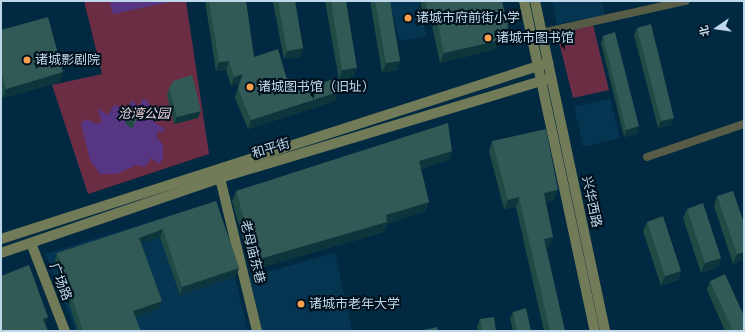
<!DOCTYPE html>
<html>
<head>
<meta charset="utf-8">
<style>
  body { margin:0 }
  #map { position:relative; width:745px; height:332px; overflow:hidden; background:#012941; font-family:"Zilla Slab","Noto Sans SC",serif }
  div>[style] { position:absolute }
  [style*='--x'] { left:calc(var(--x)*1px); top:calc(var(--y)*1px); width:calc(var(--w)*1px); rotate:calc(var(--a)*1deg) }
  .built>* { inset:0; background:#053551 }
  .green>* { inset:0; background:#6a2d43 }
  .water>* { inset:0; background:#563682 }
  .street>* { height:8px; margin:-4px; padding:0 4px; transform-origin:4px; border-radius:4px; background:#575c47 }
  .secondary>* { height:10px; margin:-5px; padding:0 5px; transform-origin:5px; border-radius:5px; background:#727b58 }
  .wall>* { inset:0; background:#204a44 }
  .shaded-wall>* { inset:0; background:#0c363c }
  .building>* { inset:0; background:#315956 }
  .dots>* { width:11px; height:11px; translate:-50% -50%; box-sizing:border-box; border:2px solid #00111e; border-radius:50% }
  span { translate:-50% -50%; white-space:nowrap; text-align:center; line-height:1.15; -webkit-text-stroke:4px #00111e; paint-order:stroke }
  .poi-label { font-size:13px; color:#bed7ea }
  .left { translate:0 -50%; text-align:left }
  .park-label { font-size:13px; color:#f1d6dd; font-style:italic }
  .street-label { font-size:13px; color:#bed7ea }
  .frame { position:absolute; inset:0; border:2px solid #bed7ea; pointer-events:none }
  .north { position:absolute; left:697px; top:8px; width:40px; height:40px; -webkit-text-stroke:3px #00111e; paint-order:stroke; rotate:257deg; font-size:11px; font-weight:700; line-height:16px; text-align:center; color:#bed7ea }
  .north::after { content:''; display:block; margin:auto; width:14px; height:18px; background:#bed7ea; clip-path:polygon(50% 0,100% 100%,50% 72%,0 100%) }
</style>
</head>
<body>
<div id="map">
  <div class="built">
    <div style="clip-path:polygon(389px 1px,418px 1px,427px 36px,400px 41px)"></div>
    <div style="clip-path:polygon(552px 1px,601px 1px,605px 15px,557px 24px)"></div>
    <div style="clip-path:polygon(610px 98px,620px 138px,583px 147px,574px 107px)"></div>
    <div style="clip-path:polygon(217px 201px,248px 331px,76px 331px,45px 254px)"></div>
    <div style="clip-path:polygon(335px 253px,352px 331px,262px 331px,249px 277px)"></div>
  </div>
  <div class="green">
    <div style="clip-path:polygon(84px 1px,186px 1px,209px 154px,88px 194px,52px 85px,102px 74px)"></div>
    <div style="clip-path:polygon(593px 25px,609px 90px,573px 98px,557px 34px)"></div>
  </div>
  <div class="water">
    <div style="clip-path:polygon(116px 1px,175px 1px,113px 14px,110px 3px)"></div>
    <div style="clip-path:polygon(143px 99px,148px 101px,155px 123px,164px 128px,163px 133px,159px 131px,156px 136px,163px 145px,163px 159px,159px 164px,151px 158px,145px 167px,136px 165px,117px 174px,100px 174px,90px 160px,81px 124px,86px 119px,97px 124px,102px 122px,97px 108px,108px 115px,114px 105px,127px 109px,132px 100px,139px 107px)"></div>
  </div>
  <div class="street">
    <div style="--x:541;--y:33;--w:148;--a:-12.5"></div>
    <div style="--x:647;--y:157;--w:102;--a:-18.8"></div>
  </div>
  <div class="secondary">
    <div style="--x:524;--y:1;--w:338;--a:77.9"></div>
    <div style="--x:535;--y:1;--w:337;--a:78"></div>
    <div style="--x:220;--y:178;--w:157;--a:76.4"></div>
    <div style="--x:1;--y:239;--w:575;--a:-17.84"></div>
    <div style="--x:31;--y:243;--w:94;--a:68.9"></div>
    <div style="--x:1;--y:253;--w:231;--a:-18.9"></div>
    <div style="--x:220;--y:178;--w:346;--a:-16.8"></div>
  </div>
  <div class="wall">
    <div style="clip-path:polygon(205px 1px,246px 1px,254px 57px,291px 93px,338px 92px,335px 101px,248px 129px,235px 98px,239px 84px,231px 86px,226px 70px,216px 71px)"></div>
    <div style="clip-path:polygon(270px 1px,295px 1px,303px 48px,300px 57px,284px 59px,273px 2px,270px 2px)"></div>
    <div style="clip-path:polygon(325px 1px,346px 1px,353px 78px,339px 80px)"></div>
    <div style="clip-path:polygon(370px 1px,390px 1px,400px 61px,397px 70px,382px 73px)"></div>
    <div style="clip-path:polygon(420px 1px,503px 1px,502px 2px,502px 43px,493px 50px,440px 63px,431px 21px,425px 22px)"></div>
    <div style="clip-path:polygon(637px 28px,671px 125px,658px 128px,634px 35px)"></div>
    <div style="clip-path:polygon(1px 30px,60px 82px,3px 98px,1px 93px)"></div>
    <div style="clip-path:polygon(603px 36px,637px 134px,624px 137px,601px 43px)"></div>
    <div style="clip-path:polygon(169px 88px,198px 118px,174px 124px,167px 95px)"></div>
    <div style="clip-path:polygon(127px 118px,137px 118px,132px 129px,125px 123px)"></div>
    <div style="clip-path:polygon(492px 141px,554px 200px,545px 202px,550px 247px,546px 247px,565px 331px,544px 331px,516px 207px,504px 209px,489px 151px)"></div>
    <div style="clip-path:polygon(452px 151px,449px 160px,421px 169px,429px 202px,425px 211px,387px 224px,384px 232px,252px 270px,232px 201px,236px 191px)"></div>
    <div style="clip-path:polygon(717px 196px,744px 223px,744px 260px,733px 264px,714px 206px)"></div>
    <div style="clip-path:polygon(216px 201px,239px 268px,236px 276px,180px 295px,160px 237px,141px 243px,162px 301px,159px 308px,135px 317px,141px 331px,78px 331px,55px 261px,57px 253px)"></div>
    <div style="clip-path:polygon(687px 209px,721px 258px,718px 267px,701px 273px,683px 218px)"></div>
    <div style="clip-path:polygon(647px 222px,681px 271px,678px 280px,661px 286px,643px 231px)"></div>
    <div style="clip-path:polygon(710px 281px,744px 331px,725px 331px,707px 290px)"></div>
    <div style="clip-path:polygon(513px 312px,531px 331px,513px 331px,510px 319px)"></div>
    <div style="clip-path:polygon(480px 319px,496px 331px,478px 331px,477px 327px)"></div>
  </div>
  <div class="shaded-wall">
    <div style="clip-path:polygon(435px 11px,431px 21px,425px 22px,428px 13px)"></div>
    <div style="clip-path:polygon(506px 34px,502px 43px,493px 50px,440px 63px,444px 53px)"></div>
    <div style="clip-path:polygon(303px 48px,300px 57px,284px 59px,287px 51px)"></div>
    <div style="clip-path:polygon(229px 61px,226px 70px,216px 71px,219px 62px)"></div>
    <div style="clip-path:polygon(400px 61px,397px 70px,382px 73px,386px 63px)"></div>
    <div style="clip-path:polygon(357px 68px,353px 78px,339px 80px,342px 70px)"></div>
    <div style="clip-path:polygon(63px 72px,60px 82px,3px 98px,6px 89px)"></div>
    <div style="clip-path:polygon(243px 74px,239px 84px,231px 86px,234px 77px)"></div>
    <div style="clip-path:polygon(338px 92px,335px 101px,248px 129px,251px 120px)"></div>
    <div style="clip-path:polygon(201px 111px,198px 118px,174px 124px,177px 117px)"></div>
    <div style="clip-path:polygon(674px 118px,671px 125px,658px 128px,661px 121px)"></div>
    <div style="clip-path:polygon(639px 126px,637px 134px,624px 137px,626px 130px)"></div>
    <div style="clip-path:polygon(452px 151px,449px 160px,416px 171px,419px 161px)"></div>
    <div style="clip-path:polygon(558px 190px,554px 200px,540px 203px,544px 193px)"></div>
    <div style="clip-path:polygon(519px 197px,516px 207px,504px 209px,508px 200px)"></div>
    <div style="clip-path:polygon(429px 202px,425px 211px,387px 224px,384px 232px,252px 270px,256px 260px,386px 215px)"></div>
    <div style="clip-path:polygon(163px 229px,160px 237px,137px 245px,139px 238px)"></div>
    <div style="clip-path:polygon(553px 237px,550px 247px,541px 248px,544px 239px)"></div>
    <div style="clip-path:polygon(744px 252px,744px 260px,733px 264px,737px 254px)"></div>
    <div style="clip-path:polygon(721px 258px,718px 267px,701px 273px,705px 263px)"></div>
    <div style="clip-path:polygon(239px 268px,236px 276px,180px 295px,182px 287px)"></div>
    <div style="clip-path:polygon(681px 271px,678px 280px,661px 286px,665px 276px)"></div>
    <div style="clip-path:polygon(162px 301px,159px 308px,131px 319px,133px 311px)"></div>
    <div style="clip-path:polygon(48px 317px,45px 325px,43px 319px)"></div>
  </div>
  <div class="building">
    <div style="clip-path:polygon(209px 1px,246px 1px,254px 57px,278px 49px,291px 93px,334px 79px,338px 92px,251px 120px,238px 89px,243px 74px,234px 77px,229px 61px,219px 62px)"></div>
    <div style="clip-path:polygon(278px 1px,295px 1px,303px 48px,287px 51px)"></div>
    <div style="clip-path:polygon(331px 1px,346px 1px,357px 68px,342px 70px)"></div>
    <div style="clip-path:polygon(375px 1px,390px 1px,400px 61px,386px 63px)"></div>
    <div style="clip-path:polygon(425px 1px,502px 1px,508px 26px,506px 34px,497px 41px,444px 53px,435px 11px,428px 13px)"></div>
    <div style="clip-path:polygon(48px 17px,63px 72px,6px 89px,1px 70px,1px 30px)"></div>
    <div style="clip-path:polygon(651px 24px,674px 118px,661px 121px,637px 28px)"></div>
    <div style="clip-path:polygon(615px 32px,639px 126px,626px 130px,603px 36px)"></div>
    <div style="clip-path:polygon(192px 75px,201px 111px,177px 117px,169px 88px,173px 81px)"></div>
    <div style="clip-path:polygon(131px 114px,137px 118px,134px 124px,127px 118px)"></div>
    <div style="clip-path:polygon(448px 123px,452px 151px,419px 161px,429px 202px,386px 215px,387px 222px,256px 260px,236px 191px)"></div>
    <div style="clip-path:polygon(546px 129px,558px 190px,544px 193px,553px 237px,544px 239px,565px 331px,550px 331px,519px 197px,508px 200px,492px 141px)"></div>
    <div style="clip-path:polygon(733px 191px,744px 223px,744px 252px,737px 254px,717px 196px)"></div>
    <div style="clip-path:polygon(216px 201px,239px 268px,182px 287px,163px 229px,139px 238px,162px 301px,133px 311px,141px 331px,83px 331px,57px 253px)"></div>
    <div style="clip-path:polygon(703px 203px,721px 258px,705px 263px,687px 209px)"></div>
    <div style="clip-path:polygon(663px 216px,681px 271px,665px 276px,647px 222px)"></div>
    <div style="clip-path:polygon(29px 265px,48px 317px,43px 319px,48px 331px,1px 331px,1px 276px)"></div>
    <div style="clip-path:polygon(725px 274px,744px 316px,744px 331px,733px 331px,710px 281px)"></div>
    <div style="clip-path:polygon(526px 308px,531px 331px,517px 331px,513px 312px)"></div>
    <div style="clip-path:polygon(494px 317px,496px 331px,482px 331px,480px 319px)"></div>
    <div style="clip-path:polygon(437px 327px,438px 331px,424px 331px,424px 330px)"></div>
  </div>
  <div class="dots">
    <div style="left:408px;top:18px;background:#f99f4d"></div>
    <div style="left:488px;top:38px;background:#f99f4d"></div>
    <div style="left:27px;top:60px;background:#f99f4d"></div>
    <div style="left:250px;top:87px;background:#f99f4d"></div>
    <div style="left:301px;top:304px;background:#f99f4d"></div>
  </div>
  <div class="poi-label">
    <span class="left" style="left:416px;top:18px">诸城市府前街小学</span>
    <span class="left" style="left:496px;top:38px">诸城市图书馆</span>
    <span class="left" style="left:35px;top:60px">诸城影剧院</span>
    <span class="left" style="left:258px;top:87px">诸城图书馆（旧址）</span>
    <span class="left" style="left:309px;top:304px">诸城市老年大学</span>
  </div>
  <div class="park-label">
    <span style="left:144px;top:114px">沧湾公园</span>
  </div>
  <div class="street-label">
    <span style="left:271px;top:149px;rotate:-17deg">和平街</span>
    <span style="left:591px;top:202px;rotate:78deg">兴华西路</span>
    <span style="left:252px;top:252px;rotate:76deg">老母庙东巷</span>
    <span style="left:60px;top:282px;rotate:69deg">广场路</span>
  </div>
  <div class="frame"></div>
  <div class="north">北</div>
</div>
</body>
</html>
